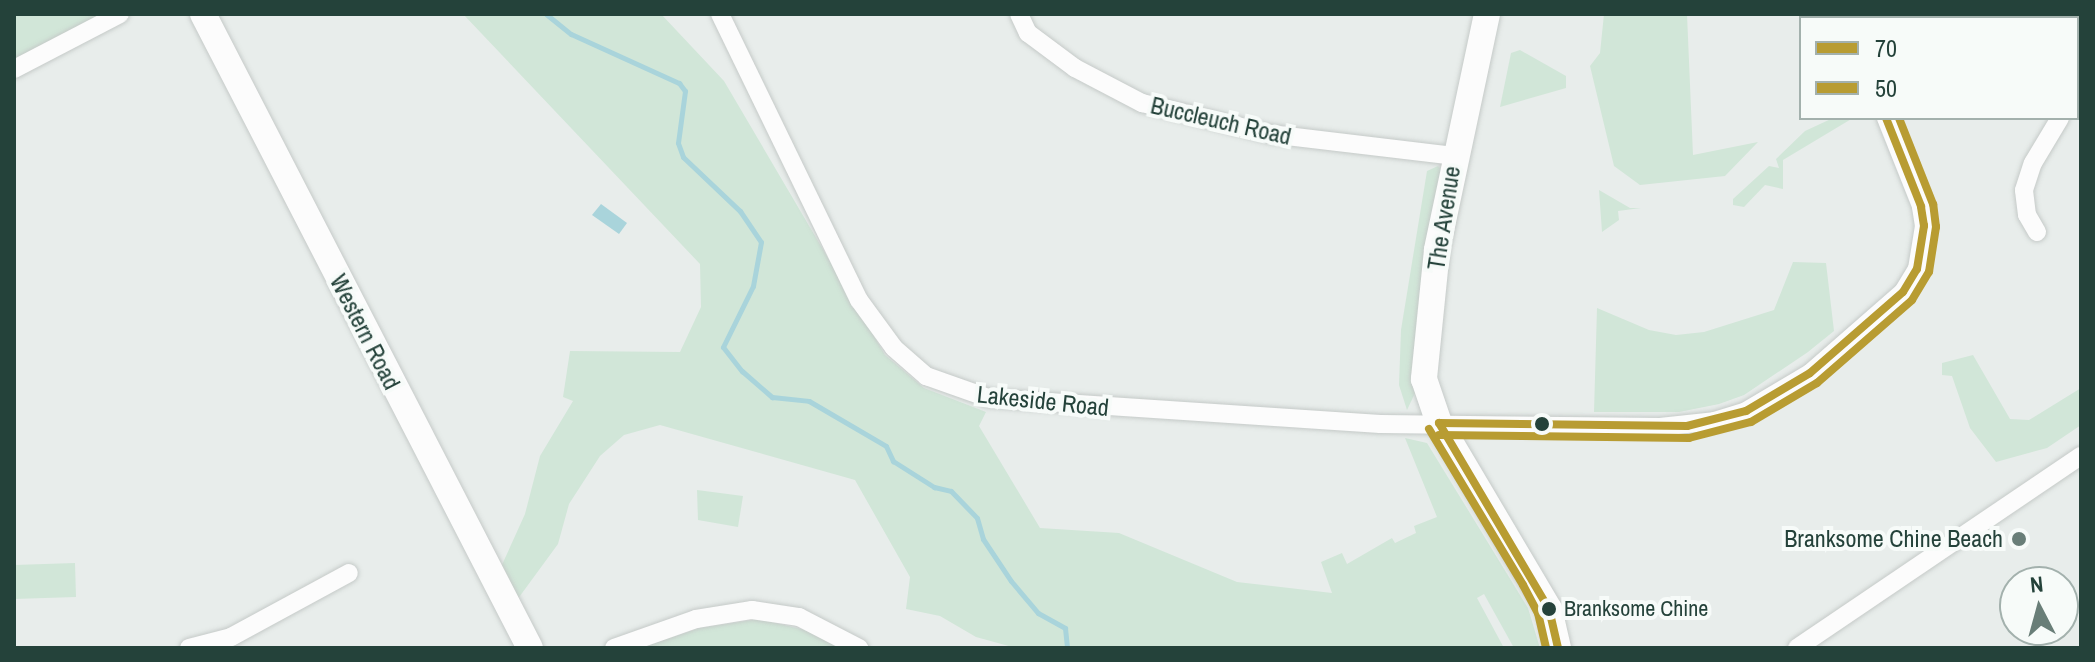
<!DOCTYPE html>
<html>
<head>
<meta charset="utf-8">
<style>
  body { margin:0 }
  #map { position:relative; width:2095px; height:662px; overflow:hidden; background:#e8edeb; font-family:"Archivo Narrow",sans-serif }
  div>[style] { position:absolute }
  [style*='--x'] { left:calc(var(--x)*1px); top:calc(var(--y)*1px); width:calc(var(--w)*1px); rotate:calc(var(--a)*1deg) }
  .green>* { inset:0; background:#d1e6d8 }
  .water>* { inset:0; background:#a9d4db }
  .stream>* { height:5px; margin:-2.5px; padding:0 2.5px; transform-origin:2.5px; border-radius:2.5px; background:#a9d4db }
  .roads { filter:drop-shadow(0 0 2px #c5cac8) drop-shadow(0 0 2px #c5cac8) }
  .street>* { height:18px; margin:-9px; padding:0 9px; transform-origin:9px; border-radius:9px; background:#fcfcfc }
  .secondary>* { height:26px; margin:-13px; padding:0 13px; transform-origin:13px; border-radius:13px; background:#fcfcfc }
  .bus-1>* { height:8px; margin:-4px; padding:0 4px; transform-origin:4px; border-radius:4px; background:#b89c32 }
  .bus-2>* { height:8px; margin:-4px; padding:0 4px; transform-origin:4px; border-radius:4px; background:#b89c32 }
  .dots>* { width:22px; height:22px; translate:-50% -50%; box-sizing:border-box; border:4px solid #f7fbf9; border-radius:50% }
  span { translate:-50% -50%; white-space:nowrap; text-align:center; line-height:1.15; -webkit-text-stroke:8px #f7fbf9; paint-order:stroke }
  .bus-label { font-size:22px; color:#24423a }
  .left { translate:0 -50%; text-align:left }
  .street-label { font-size:24px; color:#24423a }
  .poi-label { font-size:24px; color:#24423a }
  .right { translate:-100% -50%; text-align:right }
  .frame { position:absolute; inset:0; border:16px solid #24423a; pointer-events:none }
  .legend { position:absolute; left:1799px; top:16px; width:280px; height:104px; box-sizing:border-box; background:#f7fbf9; border:2px solid #a3b1ad; margin:0; padding:10px 14px; list-style:none; font-size:24px; color:#24423a }
  .legend li { display:flex; align-items:center; gap:16px; height:40px }
  .legend b { width:40px; border:2px solid #a3b1ad }
  .north { position:absolute; left:1999px; top:566px; width:80px; height:80px; box-sizing:border-box; background:#f7fbf9; border:2px solid #a3b1ad; border-radius:50%; rotate:354deg; font-size:22px; font-weight:700; line-height:32px; text-align:center; color:#24423a }
  .north::after { content:''; display:block; margin:auto; width:28px; height:36px; background:#697e78; clip-path:polygon(50% 0,100% 100%,50% 72%,0 100%) }
</style>
</head>
<body>
<div id="map">
  <div class="green">
    <div style="clip-path:polygon(14px 14px,120px 14px,14px 69px)"></div>
    <div style="clip-path:polygon(463px 14px,661px 14px,724px 81px,885px 355px,924px 388px,986px 412px,979px 426px,1040px 528px,1119px 533px,1237px 582px,1332px 593px,1321px 562px,1342px 553px,1347px 564px,1392px 538px,1395px 543px,1416px 533px,1414px 526px,1437px 517px,1405px 438px,1427px 443px,1528px 608px,1540px 648px,1514px 648px,1484px 594px,1477px 598px,1504px 648px,1016px 648px,976px 637px,940px 616px,906px 609px,910px 577px,855px 480px,660px 425px,624px 435px,600px 456px,569px 504px,558px 544px,517px 600px,501px 567px,525px 514px,540px 456px,573px 401px,563px 397px,570px 351px,680px 352px,701px 307px,700px 264px)"></div>
    <div style="clip-path:polygon(1604px 14px,1687px 14px,1693px 155px,1758px 142px,1725px 176px,1640px 185px,1614px 166px,1590px 66px,1600px 53px)"></div>
    <div style="clip-path:polygon(1520px 50px,1566px 76px,1566px 88px,1500px 107px,1511px 53px)"></div>
    <div style="clip-path:polygon(1833px 118px,1853px 118px,1783px 160px,1783px 189px,1765px 185px,1744px 207px,1733px 205px,1733px 199px,1769px 166px,1779px 168px,1776px 159px,1805px 131px)"></div>
    <div style="clip-path:polygon(1438px 166px,1443px 172px,1417px 389px,1407px 410px,1399px 385px,1401px 330px,1427px 171px)"></div>
    <div style="clip-path:polygon(1599px 190px,1630px 208px,1641px 208px,1618px 211px,1619px 220px,1602px 232px)"></div>
    <div style="clip-path:polygon(1793px 262px,1826px 263px,1834px 331px,1808px 352px,1744px 395px,1719px 404px,1679px 412px,1594px 412px,1597px 308px,1649px 330px,1676px 335px,1704px 332px,1774px 310px)"></div>
    <div style="clip-path:polygon(1973px 355px,2010px 419px,2029px 420px,2081px 388px,2081px 425px,2047px 448px,1996px 462px,1970px 428px,1952px 376px,1942px 375px,1942px 363px)"></div>
    <div style="clip-path:polygon(697px 490px,743px 496px,738px 527px,698px 520px)"></div>
    <div style="clip-path:polygon(75px 563px,76px 597px,14px 599px,14px 565px)"></div>
    <div style="clip-path:polygon(759px 619px,805px 630px,840px 648px,639px 648px,700px 628px)"></div>
  </div>
  <div class="water">
    <div style="clip-path:polygon(601px 204px,627px 223px,619px 234px,592px 215px)"></div>
  </div>
  <div class="stream">
    <div style="--x:546;--y:14;--w:32;--a:39"></div>
    <div style="--x:571;--y:34;--w:119;--a:24.4"></div>
    <div style="--x:679;--y:83;--w:10;--a:53"></div>
    <div style="--x:685;--y:91;--w:52;--a:97.7"></div>
    <div style="--x:678;--y:143;--w:15;--a:70"></div>
    <div style="--x:683;--y:157;--w:79;--a:43.5"></div>
    <div style="--x:740;--y:211;--w:37;--a:56"></div>
    <div style="--x:761;--y:242;--w:45;--a:100.3"></div>
    <div style="--x:753;--y:286;--w:68;--a:116.2"></div>
    <div style="--x:723;--y:347;--w:31;--a:52"></div>
    <div style="--x:742;--y:371;--w:40;--a:41"></div>
    <div style="--x:772;--y:397;--w:37;--a:6"></div>
    <div style="--x:809;--y:401;--w:89;--a:30.3"></div>
    <div style="--x:886;--y:446;--w:17;--a:65"></div>
    <div style="--x:893;--y:461;--w:49;--a:32.4"></div>
    <div style="--x:934;--y:487;--w:17;--a:13"></div>
    <div style="--x:951;--y:491;--w:37;--a:46"></div>
    <div style="--x:977;--y:518;--w:22;--a:74"></div>
    <div style="--x:983;--y:539;--w:50;--a:56.3"></div>
    <div style="--x:1011;--y:581;--w:42;--a:49.8"></div>
    <div style="--x:1038;--y:613;--w:31;--a:29"></div>
    <div style="--x:1065;--y:628;--w:20;--a:84"></div>
  </div>
  <div class="roads">
    <div class="street">
      <div style="--x:720;--y:14;--w:318;--a:64.1"></div>
      <div style="--x:859;--y:300;--w:59;--a:53.9"></div>
      <div style="--x:894;--y:348;--w:43;--a:41.2"></div>
      <div style="--x:926;--y:376;--w:66;--a:19.5"></div>
      <div style="--x:988;--y:398;--w:393;--a:3.8"></div>
      <div style="--x:1380;--y:424;--w:280;--a:0.6"></div>
      <div style="--x:1660;--y:427;--w:54;--a:-6.3"></div>
      <div style="--x:1714;--y:421;--w:34;--a:-17"></div>
      <div style="--x:1746;--y:411;--w:74;--a:-30.7"></div>
      <div style="--x:1810;--y:373;--w:123;--a:-41.1"></div>
      <div style="--x:1903;--y:292;--w:27;--a:-59"></div>
      <div style="--x:1917;--y:269;--w:44;--a:-80.8"></div>
      <div style="--x:1924;--y:226;--w:20;--a:-99"></div>
      <div style="--x:1921;--y:206;--w:95;--a:-111.7"></div>
      <div style="--x:1019;--y:14;--w:21;--a:65"></div>
      <div style="--x:1028;--y:33;--w:59;--a:36.7"></div>
      <div style="--x:1075;--y:68;--w:76;--a:27.6"></div>
      <div style="--x:1142;--y:103;--w:132;--a:13.6"></div>
      <div style="--x:1270;--y:134;--w:185;--a:6.8"></div>
      <div style="--x:2048;--y:14;--w:4;--a:63"></div>
      <div style="--x:1871;--y:18;--w:4;--a:-76"></div>
      <div style="--x:1985;--y:18;--w:17;--a:-13"></div>
      <div style="--x:2077;--y:49;--w:4;--a:0"></div>
      <div style="--x:14;--y:69;--w:119;--a:-27.4"></div>
      <div style="--x:2037;--y:232;--w:20;--a:-120"></div>
      <div style="--x:2027;--y:215;--w:25;--a:-97"></div>
      <div style="--x:2024;--y:190;--w:28;--a:-72"></div>
      <div style="--x:2033;--y:163;--w:52;--a:-59"></div>
      <div style="--x:189;--y:648;--w:43;--a:-14.7"></div>
      <div style="--x:231;--y:637;--w:134;--a:-28.5"></div>
      <div style="--x:614;--y:648;--w:87;--a:-19.5"></div>
      <div style="--x:696;--y:619;--w:57;--a:-9.1"></div>
      <div style="--x:752;--y:610;--w:48;--a:8.5"></div>
      <div style="--x:799;--y:617;--w:68;--a:27.3"></div>
      <div style="--x:1797;--y:648;--w:343;--a:-34.1"></div>
    </div>
    <div class="secondary">
      <div style="--x:203;--y:14;--w:713;--a:62.72"></div>
      <div style="--x:1487;--y:14;--w:241;--a:102"></div>
      <div style="--x:1437;--y:250;--w:130;--a:95.8"></div>
      <div style="--x:1424;--y:379;--w:46;--a:71.2"></div>
      <div style="--x:1439;--y:423;--w:216;--a:59.4"></div>
      <div style="--x:1549;--y:609;--w:40;--a:77"></div>
    </div>
  </div>
  <div class="bus-1">
    <div style="--x:1439;--y:423;--w:248;--a:0.7"></div>
    <div style="--x:1687;--y:426;--w:61;--a:-14.3"></div>
    <div style="--x:1746;--y:411;--w:74;--a:-30.7"></div>
    <div style="--x:1810;--y:373;--w:123;--a:-41.1"></div>
    <div style="--x:1903;--y:292;--w:27;--a:-59"></div>
    <div style="--x:1917;--y:269;--w:44;--a:-80.8"></div>
    <div style="--x:1924;--y:226;--w:20;--a:-99"></div>
    <div style="--x:1921;--y:206;--w:95;--a:-111.7"></div>
    <div style="--x:1439;--y:423;--w:216;--a:59.4"></div>
    <div style="--x:1549;--y:609;--w:40;--a:77"></div>
  </div>
  <div class="bus-2">
    <div style="--x:1429;--y:429;--w:182;--a:58.9"></div>
    <div style="--x:1523;--y:585;--w:32;--a:62"></div>
    <div style="--x:1538;--y:613;--w:36;--a:77"></div>
    <div style="--x:1439;--y:435;--w:250;--a:0.7"></div>
    <div style="--x:1689;--y:438;--w:64;--a:-14.5"></div>
    <div style="--x:1751;--y:422;--w:77;--a:-30.6"></div>
    <div style="--x:1817;--y:383;--w:126;--a:-41.1"></div>
    <div style="--x:1912;--y:300;--w:33;--a:-59"></div>
    <div style="--x:1929;--y:272;--w:46;--a:-81.2"></div>
    <div style="--x:1936;--y:227;--w:23;--a:-97"></div>
    <div style="--x:1933;--y:204;--w:92;--a:-111.6"></div>
  </div>
  <div class="dots">
    <div style="left:1542px;top:424px;background:#24423a"></div>
    <div style="left:2019px;top:539px;background:#697e78"></div>
    <div style="left:1549px;top:609px;background:#24423a"></div>
  </div>
  <div class="bus-label">
    <span class="left" style="left:1564px;top:609px">Branksome Chine</span>
  </div>
  <div class="street-label">
    <span style="left:1221px;top:121px;rotate:13deg">Buccleuch Road</span>
    <span style="left:1444px;top:218px;rotate:-81deg">The Avenue</span>
    <span style="left:365px;top:332px;rotate:63deg">Western Road</span>
    <span style="left:1043px;top:401px;rotate:6deg">Lakeside Road</span>
  </div>
  <div class="poi-label">
    <span class="right" style="left:2003px;top:539px">Branksome Chine Beach</span>
  </div>
  <div class="frame"></div>
  <ul class="legend">
  <li><b style="height:10px;background:#b89c32"></b>70</li>
  <li><b style="height:10px;background:#b89c32"></b>50</li>
  </ul>
  <div class="north">N</div>
</div>
</body>
</html>
